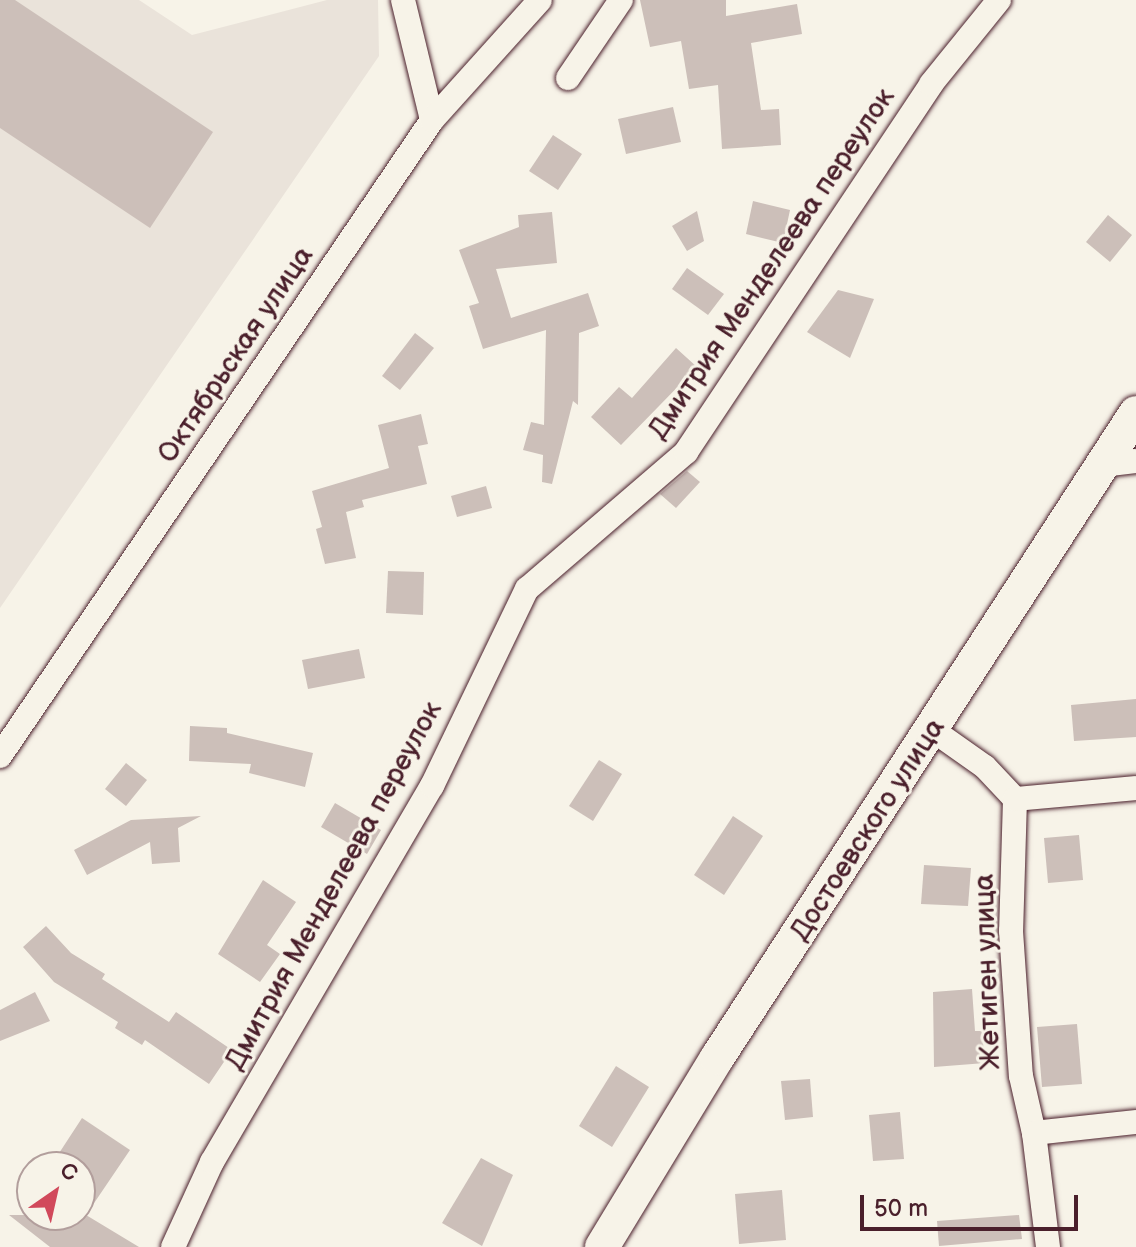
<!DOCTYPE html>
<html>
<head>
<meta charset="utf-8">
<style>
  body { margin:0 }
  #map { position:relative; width:1136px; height:1247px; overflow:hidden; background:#f7f3e8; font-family:"Balsamiq Sans",sans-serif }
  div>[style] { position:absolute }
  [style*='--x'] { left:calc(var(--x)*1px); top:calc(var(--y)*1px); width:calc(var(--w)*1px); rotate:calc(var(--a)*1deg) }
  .built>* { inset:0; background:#eae3da }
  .building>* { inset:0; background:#ccbfb9 }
  .roads { filter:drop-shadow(0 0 2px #4a1f2b) drop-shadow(0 0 2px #4a1f2b) }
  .street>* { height:24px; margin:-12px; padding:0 12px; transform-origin:12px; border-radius:12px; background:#f7f3e8 }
  .secondary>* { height:34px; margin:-17px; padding:0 17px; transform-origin:17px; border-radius:17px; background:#f7f3e8 }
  span { translate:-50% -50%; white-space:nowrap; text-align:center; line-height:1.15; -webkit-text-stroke:6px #f7f3e8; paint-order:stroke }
  .street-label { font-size:28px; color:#4a1f2b }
  .north { position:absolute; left:16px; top:1151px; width:80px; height:80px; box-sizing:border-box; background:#f7f3e8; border:2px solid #b29e9c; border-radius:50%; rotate:34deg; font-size:22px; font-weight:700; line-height:32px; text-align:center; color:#4a1f2b }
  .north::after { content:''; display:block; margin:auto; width:28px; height:36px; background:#d1495b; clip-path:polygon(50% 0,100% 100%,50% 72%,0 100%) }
  .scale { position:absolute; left:860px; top:1195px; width:218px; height:36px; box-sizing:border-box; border:4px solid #4a1f2b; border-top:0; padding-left:10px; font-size:24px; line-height:28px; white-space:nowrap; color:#4a1f2b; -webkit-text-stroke:6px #f7f3e8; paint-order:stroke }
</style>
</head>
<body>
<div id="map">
  <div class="built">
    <div style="clip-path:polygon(0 0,139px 0,192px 35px,327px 0,378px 0,379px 56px,0 608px)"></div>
  </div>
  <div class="building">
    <div style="clip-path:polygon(0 0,15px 0,213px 132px,150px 228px,0 128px)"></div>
    <div style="clip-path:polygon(640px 0,726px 0,726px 16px,797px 4px,802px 34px,751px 43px,761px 110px,779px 109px,781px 145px,722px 149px,718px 85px,689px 89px,681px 41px,650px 47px)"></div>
    <div style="clip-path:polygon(673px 107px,681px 142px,626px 154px,618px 119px)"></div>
    <div style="clip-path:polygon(553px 135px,582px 154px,558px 190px,529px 171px)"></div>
    <div style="clip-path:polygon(753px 201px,790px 210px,783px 243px,746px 234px)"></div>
    <div style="clip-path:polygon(697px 211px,704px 241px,687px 251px,672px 226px)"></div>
    <div style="clip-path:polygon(552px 212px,557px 263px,496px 269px,511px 318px,588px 293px,599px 326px,579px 333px,578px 405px,573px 401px,552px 484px,542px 482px,543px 455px,523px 450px,531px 422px,544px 425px,546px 330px,483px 349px,469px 306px,479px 303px,459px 250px,519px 227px,518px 215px)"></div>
    <div style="clip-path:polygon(1108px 215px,1132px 235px,1110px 262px,1086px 242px)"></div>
    <div style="clip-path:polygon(687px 268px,724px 294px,708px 315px,672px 289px)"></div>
    <div style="clip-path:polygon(838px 290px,874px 299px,850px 358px,807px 332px)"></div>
    <div style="clip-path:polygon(415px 333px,434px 348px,400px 390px,382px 376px)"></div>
    <div style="clip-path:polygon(676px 348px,697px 367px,621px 445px,591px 417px,619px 387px,632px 398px)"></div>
    <div style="clip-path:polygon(421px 414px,428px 444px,418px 446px,427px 484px,362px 500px,364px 507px,346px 512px,356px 558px,325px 564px,316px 529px,322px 527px,312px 491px,389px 468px,378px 425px)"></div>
    <div style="clip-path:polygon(687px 471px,700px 482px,676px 508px,660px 494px)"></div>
    <div style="clip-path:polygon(486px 486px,492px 508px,457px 517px,451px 496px)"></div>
    <div style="clip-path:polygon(388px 571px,424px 572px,423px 615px,386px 613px)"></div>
    <div style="clip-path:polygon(359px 649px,365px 678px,308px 689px,302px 660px)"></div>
    <div style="clip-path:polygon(1136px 699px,1136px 737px,1074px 741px,1071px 705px)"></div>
    <div style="clip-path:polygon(190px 726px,227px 728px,227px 733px,313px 753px,305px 787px,249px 773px,251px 764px,189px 761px)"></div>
    <div style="clip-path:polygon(599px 760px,622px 774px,593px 821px,569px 806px)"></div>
    <div style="clip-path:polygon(126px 763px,147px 780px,126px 806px,105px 789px)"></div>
    <div style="clip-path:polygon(335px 803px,381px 830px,367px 854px,321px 827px)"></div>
    <div style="clip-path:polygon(201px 816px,178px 828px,180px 862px,152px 864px,150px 842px,87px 875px,74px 850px,131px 820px)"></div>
    <div style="clip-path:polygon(733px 816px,763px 836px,724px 895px,694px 875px)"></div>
    <div style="clip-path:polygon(1079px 835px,1083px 880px,1048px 883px,1044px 838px)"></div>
    <div style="clip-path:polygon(924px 865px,971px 868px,968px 906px,921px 904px)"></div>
    <div style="clip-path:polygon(263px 880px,296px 902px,267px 945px,280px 954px,260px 982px,218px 954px)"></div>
    <div style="clip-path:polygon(46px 926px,71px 953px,105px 974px,102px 979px,169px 1022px,176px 1012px,232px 1050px,209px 1084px,145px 1040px,142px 1045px,115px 1028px,118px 1022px,54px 982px,23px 947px)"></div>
    <div style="clip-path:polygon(972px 989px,975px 1031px,982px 1031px,985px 1063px,934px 1067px,933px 992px)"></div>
    <div style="clip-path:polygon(35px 992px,50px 1021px,0 1041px,0 1010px)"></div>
    <div style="clip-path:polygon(1077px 1024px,1082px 1084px,1042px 1087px,1037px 1027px)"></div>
    <div style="clip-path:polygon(616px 1066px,649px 1087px,612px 1147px,579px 1126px)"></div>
    <div style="clip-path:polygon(810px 1079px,813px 1117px,785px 1120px,781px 1081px)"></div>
    <div style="clip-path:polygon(900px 1112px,904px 1159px,873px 1161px,869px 1115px)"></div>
    <div style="clip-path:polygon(82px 1118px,130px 1150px,86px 1215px,139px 1247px,50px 1247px,9px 1215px,80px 1215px,80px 1167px,50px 1167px)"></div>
    <div style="clip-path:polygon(481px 1158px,513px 1175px,482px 1246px,442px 1223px)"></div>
    <div style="clip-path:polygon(782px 1190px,786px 1240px,739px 1244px,735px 1194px)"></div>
    <div style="clip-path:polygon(1019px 1215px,1022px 1239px,939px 1246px,937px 1221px)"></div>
  </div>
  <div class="roads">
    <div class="street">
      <div style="--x:403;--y:0;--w:123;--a:76.4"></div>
      <div style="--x:568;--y:78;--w:94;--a:-55.8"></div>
      <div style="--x:1103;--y:465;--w:33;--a:-7"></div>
      <div style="--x:934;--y:731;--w:62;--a:35.2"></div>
      <div style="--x:985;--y:767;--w:44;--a:46.8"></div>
      <div style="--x:1015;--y:799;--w:132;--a:91.7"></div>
      <div style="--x:1011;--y:931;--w:145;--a:86.1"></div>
      <div style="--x:1021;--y:1076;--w:58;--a:77.2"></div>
      <div style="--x:1034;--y:1133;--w:115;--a:83"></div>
      <div style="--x:0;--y:756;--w:769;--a:-55.81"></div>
      <div style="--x:432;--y:120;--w:161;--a:-48"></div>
      <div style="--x:1015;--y:799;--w:121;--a:-5.2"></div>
      <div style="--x:1034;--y:1133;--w:103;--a:-6.2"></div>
      <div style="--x:173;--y:1247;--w:94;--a:-65.4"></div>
      <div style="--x:212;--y:1162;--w:436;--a:-59.7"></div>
      <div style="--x:432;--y:786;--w:219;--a:-64.3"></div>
      <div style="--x:527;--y:589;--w:210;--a:-40.7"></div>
      <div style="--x:686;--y:452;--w:442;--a:-56.3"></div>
      <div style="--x:931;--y:84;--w:108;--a:-51"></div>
    </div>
    <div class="secondary">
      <div style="--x:602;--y:1247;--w:221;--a:-58.7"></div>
      <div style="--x:717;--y:1058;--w:769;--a:-56.99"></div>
    </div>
  </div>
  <div class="street-label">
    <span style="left:772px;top:264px;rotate:-56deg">Дмитрия Менделеева переулок</span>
    <span style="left:236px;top:355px;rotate:-56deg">Октябрьская улица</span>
    <span style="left:868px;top:830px;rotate:-57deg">Достоевского улица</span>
    <span style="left:334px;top:886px;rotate:-61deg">Дмитрия Менделеева переулок</span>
    <span style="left:988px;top:972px;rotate:-92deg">Жетиген улица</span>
  </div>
  <div class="north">С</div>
  <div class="scale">50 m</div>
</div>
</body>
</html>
